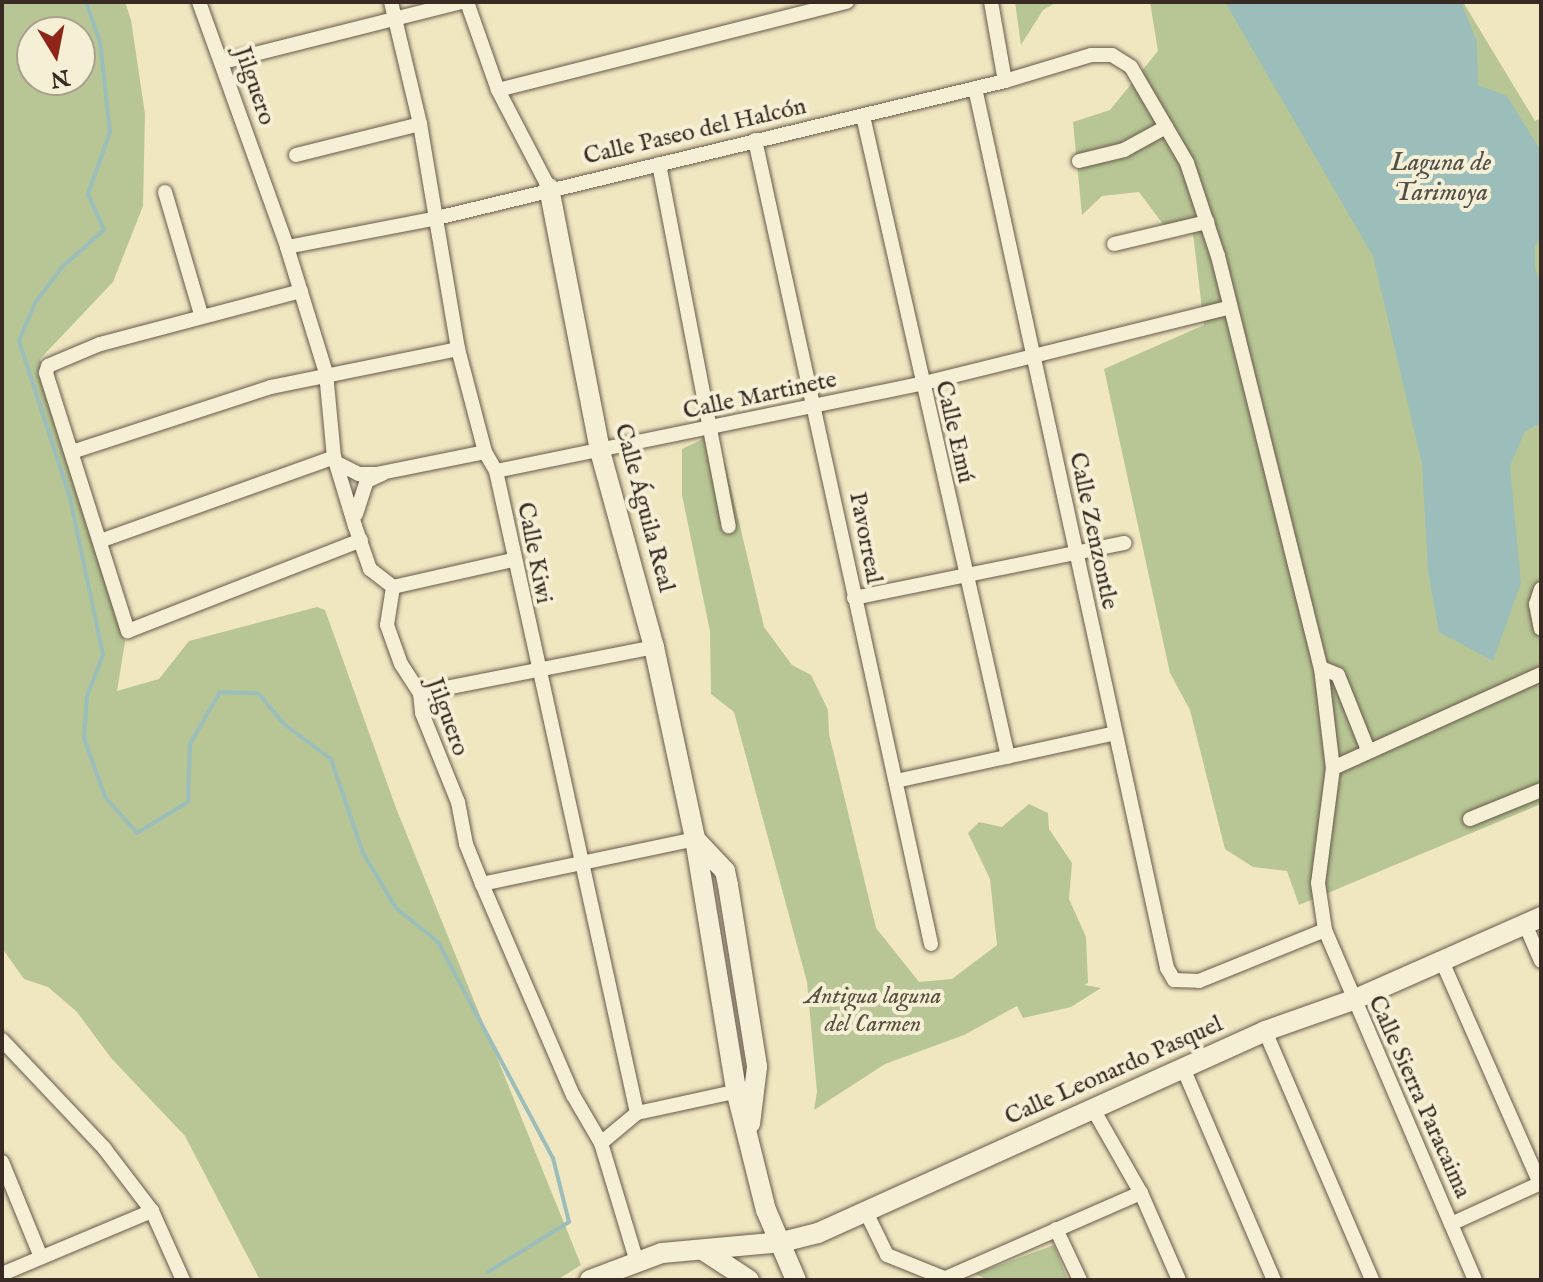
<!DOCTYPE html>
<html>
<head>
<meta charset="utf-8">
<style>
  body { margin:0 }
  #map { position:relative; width:1543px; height:1282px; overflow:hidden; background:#f0e6c0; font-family:"IM FELL English",serif }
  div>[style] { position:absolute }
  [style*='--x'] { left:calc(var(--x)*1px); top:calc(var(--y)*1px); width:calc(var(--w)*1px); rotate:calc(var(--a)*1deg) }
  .green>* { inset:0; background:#b7c694 }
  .water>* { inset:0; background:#9cbeba }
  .stream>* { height:4px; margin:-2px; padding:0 2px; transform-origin:2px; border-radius:2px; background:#9cbeba }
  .roads { filter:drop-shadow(0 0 2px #67594b) drop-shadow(0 0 2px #67594b) }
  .street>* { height:14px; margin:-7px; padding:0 7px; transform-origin:7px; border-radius:7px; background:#f5efd6 }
  .secondary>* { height:20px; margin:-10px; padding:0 10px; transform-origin:10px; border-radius:10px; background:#f5efd6 }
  span { translate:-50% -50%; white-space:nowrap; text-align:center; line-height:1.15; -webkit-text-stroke:8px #f5efd6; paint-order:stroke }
  .street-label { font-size:24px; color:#392a24 }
  .park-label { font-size:24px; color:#585140; font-style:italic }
  .water-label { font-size:26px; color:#524f4a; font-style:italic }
  .frame { position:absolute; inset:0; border:4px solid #392a24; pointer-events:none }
  .north { position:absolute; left:16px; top:16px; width:80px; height:80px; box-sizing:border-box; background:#f5efd6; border:2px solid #aaa08f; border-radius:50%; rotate:170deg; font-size:22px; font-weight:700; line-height:32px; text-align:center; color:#392a24 }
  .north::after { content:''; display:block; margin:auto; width:28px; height:36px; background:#8f2418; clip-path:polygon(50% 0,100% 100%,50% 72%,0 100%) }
</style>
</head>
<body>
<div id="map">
  <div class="green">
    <div style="clip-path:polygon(evenodd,2px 2px,125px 2px,131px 20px,145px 114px,143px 206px,113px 282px,40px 359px,125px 642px,117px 691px,159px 679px,189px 641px,317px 607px,325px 610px,396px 808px,581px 1265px,557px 1280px,260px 1280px,185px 1136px,111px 1058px,77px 1012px,48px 987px,24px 979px,2px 948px,2px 2px,32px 32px,80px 32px,80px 80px,32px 80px,32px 32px)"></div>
    <div style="clip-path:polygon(1015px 2px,1057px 2px,1043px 10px,1021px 45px)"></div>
    <div style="clip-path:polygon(1150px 2px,1463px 2px,1535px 121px,1541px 118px,1541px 804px,1299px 905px,1287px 871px,1253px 867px,1225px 849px,1190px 710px,1170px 673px,1104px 369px,1204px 325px,1193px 234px,1166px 228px,1139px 192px,1102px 196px,1082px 215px,1073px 122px,1110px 110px,1158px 51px)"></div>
    <div style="clip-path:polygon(705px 438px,725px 463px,764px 627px,792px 665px,811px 675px,828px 710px,829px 734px,876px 928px,919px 982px,952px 979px,997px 945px,990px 879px,968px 833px,979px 822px,1002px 827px,1029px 804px,1048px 813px,1049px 829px,1072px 863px,1069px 899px,1086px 937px,1088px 983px,1084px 985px,1101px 988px,1071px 1007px,1023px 1018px,1017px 1006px,964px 1035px,885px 1064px,814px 1110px,817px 1092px,807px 982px,734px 712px,711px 694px,710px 631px,682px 495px,682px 449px)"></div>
    <div style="clip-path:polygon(1054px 1245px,1068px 1280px,988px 1280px,975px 1274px)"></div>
  </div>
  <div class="water">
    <div style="clip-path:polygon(1225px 2px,1461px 2px,1477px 42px,1478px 85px,1507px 96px,1541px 151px,1541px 240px,1535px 246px,1535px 268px,1541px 286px,1541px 423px,1525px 431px,1510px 466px,1521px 583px,1493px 661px,1439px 632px,1428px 571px,1422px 464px,1373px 256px)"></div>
  </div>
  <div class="stream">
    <div style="--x:86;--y:2;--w:42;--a:70.7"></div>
    <div style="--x:100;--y:42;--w:91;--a:83.7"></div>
    <div style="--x:110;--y:132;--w:66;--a:109.5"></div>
    <div style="--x:88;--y:194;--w:39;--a:66"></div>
    <div style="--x:104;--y:230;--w:56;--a:138.6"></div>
    <div style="--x:62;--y:267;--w:45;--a:126.9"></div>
    <div style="--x:35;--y:303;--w:41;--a:112.8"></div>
    <div style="--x:19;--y:341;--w:165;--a:72"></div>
    <div style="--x:70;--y:498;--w:160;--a:78.1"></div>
    <div style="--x:103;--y:655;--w:44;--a:111.3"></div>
    <div style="--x:87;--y:696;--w:42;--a:94.1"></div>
    <div style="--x:84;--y:738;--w:63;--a:70.4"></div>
    <div style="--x:105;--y:797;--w:48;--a:48.4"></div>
    <div style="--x:137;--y:833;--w:60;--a:-31.3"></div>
    <div style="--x:188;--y:802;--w:58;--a:-88"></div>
    <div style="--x:190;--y:744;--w:60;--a:-60"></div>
    <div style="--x:220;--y:692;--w:38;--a:2"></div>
    <div style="--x:258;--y:693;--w:40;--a:50"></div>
    <div style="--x:284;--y:724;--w:59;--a:36.7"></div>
    <div style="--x:331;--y:759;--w:99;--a:71.2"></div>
    <div style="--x:363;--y:853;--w:64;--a:59"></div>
    <div style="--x:396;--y:908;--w:54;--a:39"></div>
    <div style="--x:438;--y:942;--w:245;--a:62"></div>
    <div style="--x:553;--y:1158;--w:66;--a:76"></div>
    <div style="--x:569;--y:1222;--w:95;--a:148.3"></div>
  </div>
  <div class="roads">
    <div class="street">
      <div style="--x:199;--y:2;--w:260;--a:70.2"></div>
      <div style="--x:287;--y:247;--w:132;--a:72.8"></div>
      <div style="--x:326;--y:373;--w:84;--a:84.6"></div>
      <div style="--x:334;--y:457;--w:72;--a:73.1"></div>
      <div style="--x:355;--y:526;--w:46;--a:70.8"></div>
      <div style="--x:370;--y:569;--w:29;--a:38"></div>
      <div style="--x:393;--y:587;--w:38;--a:99"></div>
      <div style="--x:387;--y:625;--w:41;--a:70.3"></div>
      <div style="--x:401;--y:664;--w:35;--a:57"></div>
      <div style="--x:420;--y:693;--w:20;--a:84"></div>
      <div style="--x:422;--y:713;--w:96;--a:68"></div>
      <div style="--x:458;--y:802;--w:43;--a:79.2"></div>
      <div style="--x:466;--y:844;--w:43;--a:68.2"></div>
      <div style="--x:482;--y:884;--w:230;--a:66.7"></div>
      <div style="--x:573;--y:1095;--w:56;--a:59.7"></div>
      <div style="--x:601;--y:1143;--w:121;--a:73.2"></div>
      <div style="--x:391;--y:2;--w:125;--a:76.6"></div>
      <div style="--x:420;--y:124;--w:228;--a:80.4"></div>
      <div style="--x:458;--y:349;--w:106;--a:75.3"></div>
      <div style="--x:485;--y:452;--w:22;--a:60"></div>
      <div style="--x:496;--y:471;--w:657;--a:77.61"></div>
      <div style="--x:467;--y:2;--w:93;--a:70.6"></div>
      <div style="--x:498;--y:90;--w:110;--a:62.5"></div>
      <div style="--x:991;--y:2;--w:80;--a:80"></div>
      <div style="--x:223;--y:62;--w:245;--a:-14.1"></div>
      <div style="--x:975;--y:88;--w:901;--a:77.69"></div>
      <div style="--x:1167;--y:968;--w:14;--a:60"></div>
      <div style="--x:1174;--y:980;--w:25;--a:2"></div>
      <div style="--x:1199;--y:981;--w:136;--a:-22"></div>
      <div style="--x:498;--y:90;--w:360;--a:-14.2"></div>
      <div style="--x:863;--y:116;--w:657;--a:77.25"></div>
      <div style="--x:755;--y:140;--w:823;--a:77.65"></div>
      <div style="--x:296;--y:155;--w:128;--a:-14"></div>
      <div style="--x:1079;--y:161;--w:46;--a:-13.7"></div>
      <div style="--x:1124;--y:150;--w:48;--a:-28.7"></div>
      <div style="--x:659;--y:164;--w:369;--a:79.1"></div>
      <div style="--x:165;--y:192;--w:127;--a:73.6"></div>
      <div style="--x:1114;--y:244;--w:96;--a:-13.3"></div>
      <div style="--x:287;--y:247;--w:153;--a:-10.9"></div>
      <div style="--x:437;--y:218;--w:584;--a:-13.56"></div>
      <div style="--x:1005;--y:81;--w:90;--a:-16.8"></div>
      <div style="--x:1091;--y:55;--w:21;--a:0"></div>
      <div style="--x:1112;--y:55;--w:22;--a:32"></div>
      <div style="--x:1131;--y:67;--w:111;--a:59.7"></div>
      <div style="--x:1187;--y:163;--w:98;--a:71.6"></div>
      <div style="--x:1218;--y:256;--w:425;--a:76"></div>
      <div style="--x:1321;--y:668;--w:101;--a:83.2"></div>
      <div style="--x:1333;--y:768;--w:116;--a:97.4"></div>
      <div style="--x:1318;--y:883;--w:48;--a:81.5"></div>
      <div style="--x:1325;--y:930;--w:381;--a:66.8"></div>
      <div style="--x:301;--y:291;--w:208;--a:165.2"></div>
      <div style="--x:100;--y:344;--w:56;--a:157.1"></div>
      <div style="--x:48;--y:366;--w:7;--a:106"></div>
      <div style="--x:46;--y:373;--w:271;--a:72.4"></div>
      <div style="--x:128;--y:631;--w:250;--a:-21.3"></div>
      <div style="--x:72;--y:452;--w:209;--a:-18.1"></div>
      <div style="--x:271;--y:387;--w:191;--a:-11.5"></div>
      <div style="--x:337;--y:463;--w:25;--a:27"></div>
      <div style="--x:359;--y:474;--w:17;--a:0"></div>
      <div style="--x:376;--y:474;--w:111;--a:-11.4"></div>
      <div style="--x:496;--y:471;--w:433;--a:-11.6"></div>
      <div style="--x:920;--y:384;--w:319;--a:-13.9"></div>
      <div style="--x:356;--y:514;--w:35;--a:-72"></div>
      <div style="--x:367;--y:481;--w:17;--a:-25"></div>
      <div style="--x:100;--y:541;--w:249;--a:-19.7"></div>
      <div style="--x:393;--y:587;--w:123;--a:-12.7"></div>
      <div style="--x:1541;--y:589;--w:16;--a:108"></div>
      <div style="--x:1536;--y:604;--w:25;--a:79"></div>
      <div style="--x:854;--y:598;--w:276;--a:-11.5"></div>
      <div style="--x:1321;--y:668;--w:18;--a:22"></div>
      <div style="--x:1338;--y:675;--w:81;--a:68.2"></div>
      <div style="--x:420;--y:693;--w:238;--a:-11.1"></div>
      <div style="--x:1333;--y:768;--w:228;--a:-24.3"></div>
      <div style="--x:896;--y:781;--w:221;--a:-12.3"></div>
      <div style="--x:1470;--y:819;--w:77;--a:-22.2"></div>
      <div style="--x:482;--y:884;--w:218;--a:-11.9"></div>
      <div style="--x:1525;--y:924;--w:40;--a:66.6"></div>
      <div style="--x:1441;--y:959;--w:245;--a:66.2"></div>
      <div style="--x:1265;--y:1031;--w:271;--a:66.7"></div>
      <div style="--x:2;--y:1040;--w:149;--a:46.6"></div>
      <div style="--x:104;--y:1148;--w:79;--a:52.7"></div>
      <div style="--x:152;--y:1211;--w:76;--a:65.8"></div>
      <div style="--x:1183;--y:1068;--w:231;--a:66.8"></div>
      <div style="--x:1093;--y:1109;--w:97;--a:60.3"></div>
      <div style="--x:1141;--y:1193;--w:95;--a:66.4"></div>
      <div style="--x:601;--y:1143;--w:47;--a:-39.8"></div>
      <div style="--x:637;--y:1113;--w:108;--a:-12.2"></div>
      <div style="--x:2;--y:1162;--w:103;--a:67.7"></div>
      <div style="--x:866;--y:1212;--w:48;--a:64"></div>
      <div style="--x:887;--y:1255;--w:67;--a:22"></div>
      <div style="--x:1451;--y:1224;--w:99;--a:-24.5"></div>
      <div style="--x:1056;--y:1229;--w:56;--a:64.8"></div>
      <div style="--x:2;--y:1274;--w:163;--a:-22.8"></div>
      <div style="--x:946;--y:1278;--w:213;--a:-23.6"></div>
    </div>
    <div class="secondary">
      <div style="--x:549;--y:188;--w:268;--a:79"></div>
      <div style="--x:600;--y:451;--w:203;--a:74.6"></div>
      <div style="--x:654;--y:647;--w:196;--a:77.9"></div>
      <div style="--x:695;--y:839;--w:254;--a:80.7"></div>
      <div style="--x:736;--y:1090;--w:124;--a:76"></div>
      <div style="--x:766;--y:1210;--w:76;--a:66.8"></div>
      <div style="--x:695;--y:839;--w:44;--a:46.8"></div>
      <div style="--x:725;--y:871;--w:14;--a:78"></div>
      <div style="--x:728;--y:885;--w:184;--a:80.9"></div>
      <div style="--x:757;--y:1067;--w:57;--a:97"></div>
      <div style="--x:703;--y:1250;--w:55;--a:33.1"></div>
      <div style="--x:590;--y:1280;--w:77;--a:-20.6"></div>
      <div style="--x:662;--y:1253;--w:121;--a:-5.2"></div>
      <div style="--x:782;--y:1242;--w:37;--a:-14"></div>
      <div style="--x:818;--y:1233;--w:491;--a:-24.3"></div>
      <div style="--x:1265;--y:1031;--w:93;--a:-19.4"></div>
      <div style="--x:1353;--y:1000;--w:206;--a:-23.8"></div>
    </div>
  </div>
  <div class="street-label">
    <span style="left:254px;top:86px;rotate:71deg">Jilguero</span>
    <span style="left:695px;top:132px;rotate:-13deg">Calle Paseo del Halcón</span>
    <span style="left:760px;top:396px;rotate:-12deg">Calle Martinete</span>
    <span style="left:954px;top:432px;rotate:77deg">Calle Emú</span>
    <span style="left:644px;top:508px;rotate:75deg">Calle Águila Real</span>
    <span style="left:1093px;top:531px;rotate:78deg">Calle Zenzontle</span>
    <span style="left:865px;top:538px;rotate:79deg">Pavorreal</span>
    <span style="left:534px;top:553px;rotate:79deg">Calle Kiwi</span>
    <span style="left:447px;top:717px;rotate:70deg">Jilguero</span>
    <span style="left:1114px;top:1071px;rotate:-24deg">Calle Leonardo Pasquel</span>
    <span style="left:1419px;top:1097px;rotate:66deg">Calle Sierra Paracaima</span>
  </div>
  <div class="park-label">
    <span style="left:873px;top:1011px">Antigua laguna<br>del Carmen</span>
  </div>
  <div class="water-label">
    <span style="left:1441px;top:178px">Laguna de<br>Tarimoya</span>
  </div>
  <div class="frame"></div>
  <div class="north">N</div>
</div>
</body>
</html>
